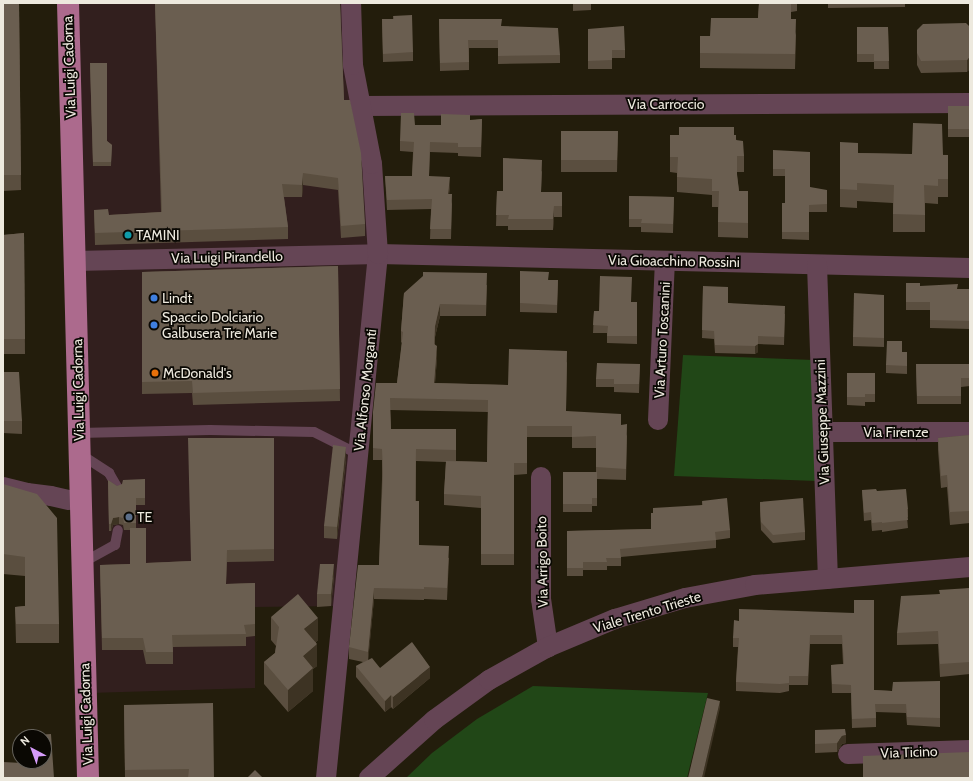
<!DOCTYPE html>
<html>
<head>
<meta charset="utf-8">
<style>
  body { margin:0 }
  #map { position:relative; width:973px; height:781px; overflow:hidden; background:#231d0c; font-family:Cabin,sans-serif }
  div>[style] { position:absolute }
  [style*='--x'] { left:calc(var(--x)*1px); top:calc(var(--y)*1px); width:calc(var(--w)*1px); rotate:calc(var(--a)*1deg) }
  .commercial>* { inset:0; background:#321f1e }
  .green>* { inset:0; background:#214717 }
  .lane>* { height:10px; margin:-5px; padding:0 5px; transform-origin:5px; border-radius:5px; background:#654555 }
  .street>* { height:20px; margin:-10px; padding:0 10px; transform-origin:10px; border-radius:10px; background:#654555 }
  .primary>* { height:22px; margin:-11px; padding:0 11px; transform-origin:11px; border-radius:11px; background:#ac6a8d }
  .wall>* { inset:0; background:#5a4e3f }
  .shaded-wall>* { inset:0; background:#3d3323 }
  .building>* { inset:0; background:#6a5e50 }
  .dots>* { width:11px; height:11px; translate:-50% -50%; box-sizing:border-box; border:2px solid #0a0803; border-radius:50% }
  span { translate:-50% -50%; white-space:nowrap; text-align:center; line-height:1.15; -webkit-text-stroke:3.5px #0a0803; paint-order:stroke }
  .street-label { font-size:14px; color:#ede9de }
  .poi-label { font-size:14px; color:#ede9de }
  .left { translate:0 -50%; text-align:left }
  .frame { position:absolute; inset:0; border:4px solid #ede9de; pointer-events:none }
  .north { position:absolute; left:12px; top:729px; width:40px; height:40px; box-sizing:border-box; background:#0a0803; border:1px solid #65625b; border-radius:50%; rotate:319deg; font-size:11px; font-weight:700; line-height:16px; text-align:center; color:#ede9de }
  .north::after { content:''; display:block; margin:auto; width:14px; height:18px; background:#d59bfa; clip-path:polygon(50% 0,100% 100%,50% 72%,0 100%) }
</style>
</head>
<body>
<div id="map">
  <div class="commercial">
    <div style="clip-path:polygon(69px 3px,349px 3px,374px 194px,341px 606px,255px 607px,255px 688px,89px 693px)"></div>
  </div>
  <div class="green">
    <div style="clip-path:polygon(683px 355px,813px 360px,817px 481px,674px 476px)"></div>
    <div style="clip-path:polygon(533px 686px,708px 693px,687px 778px,406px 778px,432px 753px,477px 719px)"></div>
  </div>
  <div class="lane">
    <div style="--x:79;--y:433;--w:131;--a:-1.3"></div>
    <div style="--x:210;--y:430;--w:104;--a:1.1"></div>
    <div style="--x:314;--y:432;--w:49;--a:26.6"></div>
    <div style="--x:80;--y:454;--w:35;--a:33"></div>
    <div style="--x:109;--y:473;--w:16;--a:60"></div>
    <div style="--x:82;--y:563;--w:38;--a:-29"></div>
    <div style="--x:115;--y:545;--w:15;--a:-79"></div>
  </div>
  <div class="street">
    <div style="--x:361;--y:106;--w:609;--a:-0.28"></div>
    <div style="--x:75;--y:261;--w:303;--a:-1.3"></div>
    <div style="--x:378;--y:254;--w:592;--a:1.35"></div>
    <div style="--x:817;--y:265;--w:314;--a:88"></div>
    <div style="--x:658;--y:420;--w:159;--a:-87.5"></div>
    <div style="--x:823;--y:432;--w:147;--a:0"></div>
    <div style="--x:541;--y:477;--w:122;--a:90"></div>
    <div style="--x:541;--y:599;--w:49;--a:81.7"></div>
    <div style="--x:3;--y:487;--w:25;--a:14"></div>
    <div style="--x:27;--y:493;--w:24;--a:7"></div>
    <div style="--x:51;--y:496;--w:18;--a:13"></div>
    <div style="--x:848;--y:754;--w:122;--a:-1.9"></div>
    <div style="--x:326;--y:778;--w:527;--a:-84.33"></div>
    <div style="--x:378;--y:254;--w:90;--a:-93.8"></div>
    <div style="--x:372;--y:164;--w:101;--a:-100.9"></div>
    <div style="--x:353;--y:65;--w:62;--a:-91.8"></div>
    <div style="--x:369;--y:778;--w:87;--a:-41.7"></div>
    <div style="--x:434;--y:720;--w:68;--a:-36"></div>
    <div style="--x:489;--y:680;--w:68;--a:-29.2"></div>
    <div style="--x:548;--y:647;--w:73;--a:-22.7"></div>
    <div style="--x:615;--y:619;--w:73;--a:-16.7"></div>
    <div style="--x:685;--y:598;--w:71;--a:-10.5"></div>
    <div style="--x:755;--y:585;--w:216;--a:-4.8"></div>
  </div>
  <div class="primary">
    <div style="--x:68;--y:3;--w:775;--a:88.52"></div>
  </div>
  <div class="wall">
    <div style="clip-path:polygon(3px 3px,19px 3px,21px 190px,3px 191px)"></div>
    <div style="clip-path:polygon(155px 3px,340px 3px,344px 100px,365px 224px,365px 236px,341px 238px,338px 190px,303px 185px,302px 197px,284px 197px,288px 227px,288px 239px,95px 245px,94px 210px,109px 215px,161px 212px)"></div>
    <div style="clip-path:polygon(573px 3px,591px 3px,591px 10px,573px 11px)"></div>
    <div style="clip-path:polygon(759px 3px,797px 3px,797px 11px,791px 12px,791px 19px,796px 35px,795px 69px,700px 68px,700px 36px,710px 36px,758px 18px)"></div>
    <div style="clip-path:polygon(828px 3px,905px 3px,905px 7px,828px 8px)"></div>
    <div style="clip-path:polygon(393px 16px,413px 52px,413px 61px,383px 62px,382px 19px,393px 19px)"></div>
    <div style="clip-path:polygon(439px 19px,502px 26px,560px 55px,560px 63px,498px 64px,498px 48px,469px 48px,469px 70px,440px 71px)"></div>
    <div style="clip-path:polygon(857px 27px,888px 27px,889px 69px,874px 69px,874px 62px,857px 62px)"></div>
    <div style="clip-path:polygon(970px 27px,967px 72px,921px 73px,917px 65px,917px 30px)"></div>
    <div style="clip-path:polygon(588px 29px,625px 50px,625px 58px,612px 58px,612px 69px,588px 69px)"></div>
    <div style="clip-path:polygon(90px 63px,107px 141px,112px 145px,111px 166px,93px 166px)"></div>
    <div style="clip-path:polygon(948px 106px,970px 106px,970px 137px,948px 137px)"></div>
    <div style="clip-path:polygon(482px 119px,481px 157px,458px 156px,458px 153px,430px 152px,429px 176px,450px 187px,449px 194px,452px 204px,451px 239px,430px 239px,431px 209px,387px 210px,385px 176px,412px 176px,413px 152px,400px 151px,400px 141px,415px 125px,441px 125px)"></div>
    <div style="clip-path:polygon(561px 131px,618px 131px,617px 172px,561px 172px)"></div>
    <div style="clip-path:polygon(670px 135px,734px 135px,744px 156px,744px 172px,737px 172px,737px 176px,739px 191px,748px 191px,748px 238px,718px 237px,718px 207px,712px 207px,712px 195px,677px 192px,677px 173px,670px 172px)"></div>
    <div style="clip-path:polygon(840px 142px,858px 153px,948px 155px,948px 197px,938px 197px,938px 204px,925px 203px,925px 232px,893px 232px,893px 203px,857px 201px,857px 208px,840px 207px)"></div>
    <div style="clip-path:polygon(773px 150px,827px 204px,827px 212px,809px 212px,809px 240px,782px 239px,782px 203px,785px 203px,785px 176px,773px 176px)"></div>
    <div style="clip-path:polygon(542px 171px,541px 192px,562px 203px,562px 217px,554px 217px,553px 230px,508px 230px,508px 226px,496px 226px,497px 191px,503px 191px)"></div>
    <div style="clip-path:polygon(629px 196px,674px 197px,673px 233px,641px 232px,641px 227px,629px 227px)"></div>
    <div style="clip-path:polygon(24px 233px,25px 354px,3px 354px,3px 235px)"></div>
    <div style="clip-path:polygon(338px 266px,340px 401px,193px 405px,192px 393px,142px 394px,142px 272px)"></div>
    <div style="clip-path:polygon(520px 271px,549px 280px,558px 280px,557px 313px,520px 312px)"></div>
    <div style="clip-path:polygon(906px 283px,920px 286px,958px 289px,970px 289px,970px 329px,930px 328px,930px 310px,906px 310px)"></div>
    <div style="clip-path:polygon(evenodd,487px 285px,486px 316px,440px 316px,435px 337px,435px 345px,437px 358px,435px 383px,508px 385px,567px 362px,566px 411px,621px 425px,627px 436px,626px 480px,597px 479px,597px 506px,592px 506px,592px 512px,563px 512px,563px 472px,596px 472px,596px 448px,572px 448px,572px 437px,527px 437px,527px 474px,514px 475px,514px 565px,481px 565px,481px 508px,444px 505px,444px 494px,446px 462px,416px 461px,416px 501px,419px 545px,449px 558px,447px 600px,424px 599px,424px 600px,374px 599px,368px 660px,380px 668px,430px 678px,393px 709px,391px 707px,385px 712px,356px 677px,356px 666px,363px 662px,349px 659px,349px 647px,379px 565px,382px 479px,382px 460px,373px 460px,373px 412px,397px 383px,402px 343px,401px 342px,401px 331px,404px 293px,487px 285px,390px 410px,488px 412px,487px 462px,456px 461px,456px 429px,391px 429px,390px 410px)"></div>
    <div style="clip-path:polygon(703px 286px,728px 303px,785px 314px,784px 345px,758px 344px,758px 352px,755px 354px,715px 353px,714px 339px,702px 338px)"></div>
    <div style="clip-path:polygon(884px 295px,884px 347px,853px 346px,853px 337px)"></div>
    <div style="clip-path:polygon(631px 302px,637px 302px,637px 344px,607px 343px,607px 333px,593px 333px,594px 311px,599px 311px)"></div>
    <div style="clip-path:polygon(902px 352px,907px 361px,907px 374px,886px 373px,886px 365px)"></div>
    <div style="clip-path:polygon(640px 364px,639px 393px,614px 392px,614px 387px,596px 387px,596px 379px)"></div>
    <div style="clip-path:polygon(916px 364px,970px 364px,970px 386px,961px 387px,961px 404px,917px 404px)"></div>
    <div style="clip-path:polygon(3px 372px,22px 421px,22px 434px,3px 433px)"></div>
    <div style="clip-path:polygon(847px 373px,875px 373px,875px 402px,865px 402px,865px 406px,847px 405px)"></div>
    <div style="clip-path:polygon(970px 435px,970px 523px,950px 525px,947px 487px,941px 488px,938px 450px,938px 438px)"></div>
    <div style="clip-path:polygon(274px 438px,274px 561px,227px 562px,226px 584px,255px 583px,255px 636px,246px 637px,246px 646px,173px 647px,173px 664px,146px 664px,143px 650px,102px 650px,100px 565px,130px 564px,130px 530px,124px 530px,123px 525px,119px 524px,113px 525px,111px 531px,109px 531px,108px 480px,117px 486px,145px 479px,145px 505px,136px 505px,136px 528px,146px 563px,191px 561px)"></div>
    <div style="clip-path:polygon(346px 459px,337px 539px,324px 538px,324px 526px)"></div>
    <div style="clip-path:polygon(3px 484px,59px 624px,59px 643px,16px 643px,15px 607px,25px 606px,25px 576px,3px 574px)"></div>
    <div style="clip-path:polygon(862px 490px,877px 491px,908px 509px,908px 517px,907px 517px,908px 528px,882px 532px,882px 530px,872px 531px,871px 520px,864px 521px)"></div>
    <div style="clip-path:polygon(702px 501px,730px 530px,730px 538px,716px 540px,716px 548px,621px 557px,621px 566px,607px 566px,607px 570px,583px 570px,583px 576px,567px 576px,567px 531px,651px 529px,702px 505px)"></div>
    <div style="clip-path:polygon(760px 502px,805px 532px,805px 540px,773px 543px,761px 530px,760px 511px)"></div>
    <div style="clip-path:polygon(334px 576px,331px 606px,317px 607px,317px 594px)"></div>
    <div style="clip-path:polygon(970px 588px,970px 674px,940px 677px,938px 644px,897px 645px,897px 633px,939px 594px)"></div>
    <div style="clip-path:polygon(854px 613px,874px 690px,892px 691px,940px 681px,940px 727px,907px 725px,906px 713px,876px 712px,876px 727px,852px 728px,851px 693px,832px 693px,831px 665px,843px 664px,842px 644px,810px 644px,808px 685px,789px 685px,789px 691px,780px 693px,736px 691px,736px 682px,738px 647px,733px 647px,733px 638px,739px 621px)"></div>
    <div style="clip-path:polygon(271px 617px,318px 640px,316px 642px,317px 666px,313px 669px,313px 691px,288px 712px,264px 684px,264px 662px,275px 653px,276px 646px,271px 640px)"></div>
    <div style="clip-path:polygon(124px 705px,214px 778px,125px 778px)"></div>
    <div style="clip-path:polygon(815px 730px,846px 743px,842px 744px,837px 752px,815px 753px)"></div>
  </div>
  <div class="shaded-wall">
    <div style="clip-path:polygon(970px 57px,970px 70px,967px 72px,967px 60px)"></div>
    <div style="clip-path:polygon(303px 173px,303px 185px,302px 197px,302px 185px)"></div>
    <div style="clip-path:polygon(450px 177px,450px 187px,448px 204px,448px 194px)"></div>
    <div style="clip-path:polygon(554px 206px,554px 217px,553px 230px,553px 219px)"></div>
    <div style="clip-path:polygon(440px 304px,440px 316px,435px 337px,434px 356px,435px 326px)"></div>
    <div style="clip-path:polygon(758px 344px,758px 352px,755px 354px,755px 346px)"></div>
    <div style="clip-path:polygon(437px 346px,437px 358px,434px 395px,434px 383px)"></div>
    <div style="clip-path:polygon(346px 447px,346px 459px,337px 539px,337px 527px)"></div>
    <div style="clip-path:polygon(119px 517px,119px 524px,113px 525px,111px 531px,111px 524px,113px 518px)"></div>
    <div style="clip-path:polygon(334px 564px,334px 576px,331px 606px,331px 594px)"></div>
    <div style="clip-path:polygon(374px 588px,374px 599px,368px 663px,368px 652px)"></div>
    <div style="clip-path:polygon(318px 618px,318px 640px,304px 651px,304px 629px)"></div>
    <div style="clip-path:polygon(317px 644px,317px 666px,313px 669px,313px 691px,288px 712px,288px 690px,303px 656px)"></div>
    <div style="clip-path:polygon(430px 667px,430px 678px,393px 709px,393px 697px)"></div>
    <div style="clip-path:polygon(391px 695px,391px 707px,385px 712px,385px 701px)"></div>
    <div style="clip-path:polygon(720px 701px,720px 708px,704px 778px,702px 778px)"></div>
    <div style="clip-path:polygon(846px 735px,846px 743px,842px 744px,837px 752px,837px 743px,842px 736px)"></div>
  </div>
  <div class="building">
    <div style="clip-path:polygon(3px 3px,19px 3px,21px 175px,3px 175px)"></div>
    <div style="clip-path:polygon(155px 3px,340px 3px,344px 100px,350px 100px,361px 153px,365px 224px,341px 226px,338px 178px,303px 173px,302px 185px,282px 184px,288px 227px,95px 233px,94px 210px,108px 209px,109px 215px,162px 212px)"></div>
    <div style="clip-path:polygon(759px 3px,791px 3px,791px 19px,796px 19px,795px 54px,700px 53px,700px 36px,710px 36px,711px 18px,758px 18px)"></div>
    <div style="clip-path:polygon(412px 15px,413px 52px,383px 54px,382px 19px,394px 19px,393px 16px)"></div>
    <div style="clip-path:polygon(439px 19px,502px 19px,501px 26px,558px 28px,560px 55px,498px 56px,498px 40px,468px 40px,469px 62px,440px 63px)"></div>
    <div style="clip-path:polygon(966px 23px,970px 27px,970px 57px,967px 60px,921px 61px,917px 53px,917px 30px,923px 24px)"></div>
    <div style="clip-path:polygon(624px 26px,625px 50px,612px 50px,612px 60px,588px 61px,588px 29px)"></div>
    <div style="clip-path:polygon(857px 27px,888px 27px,889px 61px,874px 61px,874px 54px,857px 54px)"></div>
    <div style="clip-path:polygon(90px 63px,107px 63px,107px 141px,112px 145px,111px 162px,93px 162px)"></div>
    <div style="clip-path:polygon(948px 106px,970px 106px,970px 129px,948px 129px)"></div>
    <div style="clip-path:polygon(401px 113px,414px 113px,415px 125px,441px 125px,441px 114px,470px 115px,470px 120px,482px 119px,481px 147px,458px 147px,458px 143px,430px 142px,429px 176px,450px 177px,448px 194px,452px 194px,451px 229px,430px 229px,432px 199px,387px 200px,385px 176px,412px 176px,414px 142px,400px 141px)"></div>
    <div style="clip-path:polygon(913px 123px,942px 124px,943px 155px,948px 155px,948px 179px,938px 179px,938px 186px,924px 185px,925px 215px,893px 214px,894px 185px,857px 183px,857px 190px,840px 189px,840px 142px,858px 143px,858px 153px,912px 154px)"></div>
    <div style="clip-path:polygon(679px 127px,734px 127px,734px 135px,736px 135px,736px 140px,743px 141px,744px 156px,737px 156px,737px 174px,739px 191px,748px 191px,748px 223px,718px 222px,719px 191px,712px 191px,712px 179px,677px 177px,678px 157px,670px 157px,670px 135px,679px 135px)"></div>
    <div style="clip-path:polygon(561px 131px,618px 131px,617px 160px,561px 160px)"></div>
    <div style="clip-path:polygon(773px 150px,810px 152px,810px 187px,827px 190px,827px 204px,809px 205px,809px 232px,782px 232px,782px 203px,785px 203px,785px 169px,773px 169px)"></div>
    <div style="clip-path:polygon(503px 158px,542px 160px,541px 192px,562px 192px,562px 206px,554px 206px,553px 219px,508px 219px,509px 215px,496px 215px,497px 191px,503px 191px)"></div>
    <div style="clip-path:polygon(629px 196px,674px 197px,673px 224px,641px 223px,642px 219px,629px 219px)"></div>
    <div style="clip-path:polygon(24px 233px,25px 339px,3px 339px,3px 235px)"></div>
    <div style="clip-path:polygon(338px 266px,340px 389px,193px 393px,192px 381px,142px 382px,142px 272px)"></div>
    <div style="clip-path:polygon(520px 271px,549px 272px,548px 280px,558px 280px,557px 305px,520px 303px)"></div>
    <div style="clip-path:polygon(423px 272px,487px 273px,486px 305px,440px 304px,435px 326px,434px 344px,437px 346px,434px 383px,508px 385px,509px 349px,567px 351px,566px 411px,621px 414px,621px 425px,627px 424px,626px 469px,596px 467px,596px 436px,572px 437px,572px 426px,527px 426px,527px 463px,514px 463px,514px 554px,481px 554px,481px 496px,444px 494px,446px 461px,487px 462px,488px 400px,390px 398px,391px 429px,456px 429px,456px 450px,416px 449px,415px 501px,419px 501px,419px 545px,449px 546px,447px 588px,424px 587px,424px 589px,374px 588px,368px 652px,349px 647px,358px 565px,379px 565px,383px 473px,382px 449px,373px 448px,373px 412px,376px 383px,397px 383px,403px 332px,401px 331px,404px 293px,423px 276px)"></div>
    <div style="clip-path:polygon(600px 276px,632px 277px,631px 302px,637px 302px,637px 336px,607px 336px,608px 326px,593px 325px,594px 311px,599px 311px)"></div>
    <div style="clip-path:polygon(906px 283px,920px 283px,920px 286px,958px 284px,957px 289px,970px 289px,970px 321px,930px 320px,930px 302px,906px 302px)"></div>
    <div style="clip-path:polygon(703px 286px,728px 287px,728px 303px,785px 306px,784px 337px,758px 336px,758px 344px,755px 346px,715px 345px,714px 331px,702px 330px)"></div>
    <div style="clip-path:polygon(854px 293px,884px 295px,884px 338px,853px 337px)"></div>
    <div style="clip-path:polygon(887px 341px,902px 341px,902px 352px,907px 352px,907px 366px,886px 365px)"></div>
    <div style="clip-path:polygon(597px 363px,640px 364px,639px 384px,614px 384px,614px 379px,596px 379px)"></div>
    <div style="clip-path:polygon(916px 364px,970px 364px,970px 378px,961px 378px,961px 396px,917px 396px)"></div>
    <div style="clip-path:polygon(3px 372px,19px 372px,22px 421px,3px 421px)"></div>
    <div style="clip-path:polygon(847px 373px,875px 373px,875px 394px,865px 394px,865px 397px,847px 397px)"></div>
    <div style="clip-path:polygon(970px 435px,970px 511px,950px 512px,947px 475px,941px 476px,938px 438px)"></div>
    <div style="clip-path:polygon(188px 438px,274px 438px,274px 549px,227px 550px,226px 584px,255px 583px,255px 624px,244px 625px,246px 634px,172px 635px,173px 652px,146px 652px,143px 638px,102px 638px,100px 565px,130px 564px,130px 528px,146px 528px,146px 563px,191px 561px)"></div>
    <div style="clip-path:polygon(333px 445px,346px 447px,337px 527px,324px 526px)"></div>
    <div style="clip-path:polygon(563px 472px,597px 472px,597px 498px,592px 498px,592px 504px,563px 504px)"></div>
    <div style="clip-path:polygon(145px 479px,145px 498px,136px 498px,136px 523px,124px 523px,123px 518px,119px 517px,113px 518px,111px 524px,109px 524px,108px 480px,117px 486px,122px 484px,123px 480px)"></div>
    <div style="clip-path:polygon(3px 484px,37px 494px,57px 518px,59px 624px,16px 624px,15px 607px,25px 606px,25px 557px,3px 554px)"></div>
    <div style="clip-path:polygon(876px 489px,877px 491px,906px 489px,908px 509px,907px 509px,908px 520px,882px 523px,882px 522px,872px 523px,871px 512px,864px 513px,862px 490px)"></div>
    <div style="clip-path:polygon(727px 498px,730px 530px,715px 532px,716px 540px,620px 549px,621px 558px,606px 558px,607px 562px,583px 562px,583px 568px,567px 568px,567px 531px,651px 529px,651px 513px,653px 513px,653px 508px,703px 505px,702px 501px)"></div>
    <div style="clip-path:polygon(803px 498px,805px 532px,773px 535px,761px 522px,760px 502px)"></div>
    <div style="clip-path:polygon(320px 564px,334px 564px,331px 594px,317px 594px)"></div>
    <div style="clip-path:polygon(970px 588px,970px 662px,940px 664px,938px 631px,897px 633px,901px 596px,940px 594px,939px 590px)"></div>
    <div style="clip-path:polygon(298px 594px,318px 618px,304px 629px,317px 644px,303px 656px,313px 668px,288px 690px,264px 662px,275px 653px,279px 627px,271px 617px)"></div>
    <div style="clip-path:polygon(854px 600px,874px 600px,874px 690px,892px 691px,893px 682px,940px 681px,940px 718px,907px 717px,906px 704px,875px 704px,876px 718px,852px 719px,851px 685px,832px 684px,831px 665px,844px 664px,842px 635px,810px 635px,808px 676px,789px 676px,789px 683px,780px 684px,736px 682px,739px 638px,733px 638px,734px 620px,739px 621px,739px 609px,854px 613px)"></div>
    <div style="clip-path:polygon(412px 642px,430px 667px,393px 697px,391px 695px,385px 701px,356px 666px,372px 658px,380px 668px)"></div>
    <div style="clip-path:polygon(707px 698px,720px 701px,702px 778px,688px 778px)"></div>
    <div style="clip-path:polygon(213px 703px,214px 778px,188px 778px,189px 769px,125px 770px,124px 705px)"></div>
    <div style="clip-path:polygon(845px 729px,846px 735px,842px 736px,837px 743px,815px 744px,815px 730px)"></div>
    <div style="clip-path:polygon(51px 734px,54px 778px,3px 778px,3px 762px,22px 763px,22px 761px,44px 761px,44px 737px,20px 737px,20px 736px)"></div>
    <div style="clip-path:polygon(970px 752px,970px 778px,863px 778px,863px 756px)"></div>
    <div style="clip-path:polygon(255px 770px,263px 778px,247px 778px)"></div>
  </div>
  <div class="dots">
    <div style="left:128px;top:235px;background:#0f9aa8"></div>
    <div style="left:154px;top:298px;background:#3f7fe0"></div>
    <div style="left:154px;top:325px;background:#3f7fe0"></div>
    <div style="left:155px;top:373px;background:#e8710a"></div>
    <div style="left:129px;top:517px;background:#5c6f8a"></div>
  </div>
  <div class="street-label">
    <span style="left:69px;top:67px;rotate:-92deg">Via Luigi Cadorna</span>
    <span style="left:666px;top:104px">Via Carroccio</span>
    <span style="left:227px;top:257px;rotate:-1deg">Via Luigi Pirandello</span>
    <span style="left:674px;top:261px;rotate:1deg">Via Gioacchino Rossini</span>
    <span style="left:662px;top:340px;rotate:-87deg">Via Arturo Toscanini</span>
    <span style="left:78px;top:390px;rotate:-91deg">Via Luigi Cadorna</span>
    <span style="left:365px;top:390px;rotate:-84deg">Via Alfonso Morganti</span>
    <span style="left:822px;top:422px;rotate:-92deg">Via Giuseppe Mazzini</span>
    <span style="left:896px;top:432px">Via Firenze</span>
    <span style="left:542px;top:562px;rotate:-91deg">Via Arrigo Boito</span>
    <span style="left:647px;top:612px;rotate:-17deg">Viale Trento Trieste</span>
    <span style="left:86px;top:714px;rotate:-92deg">Via Luigi Cadorna</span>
    <span style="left:909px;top:752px;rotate:-2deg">Via Ticino</span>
  </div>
  <div class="poi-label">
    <span class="left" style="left:136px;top:235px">TAMINI</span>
    <span class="left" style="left:162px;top:298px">Lindt</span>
    <span class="left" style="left:162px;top:325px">Spaccio Dolciario<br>Galbusera Tre Marie</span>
    <span class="left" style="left:163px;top:373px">McDonald's</span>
    <span class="left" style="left:137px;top:517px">TE</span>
  </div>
  <div class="frame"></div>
  <div class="north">N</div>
</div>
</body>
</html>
